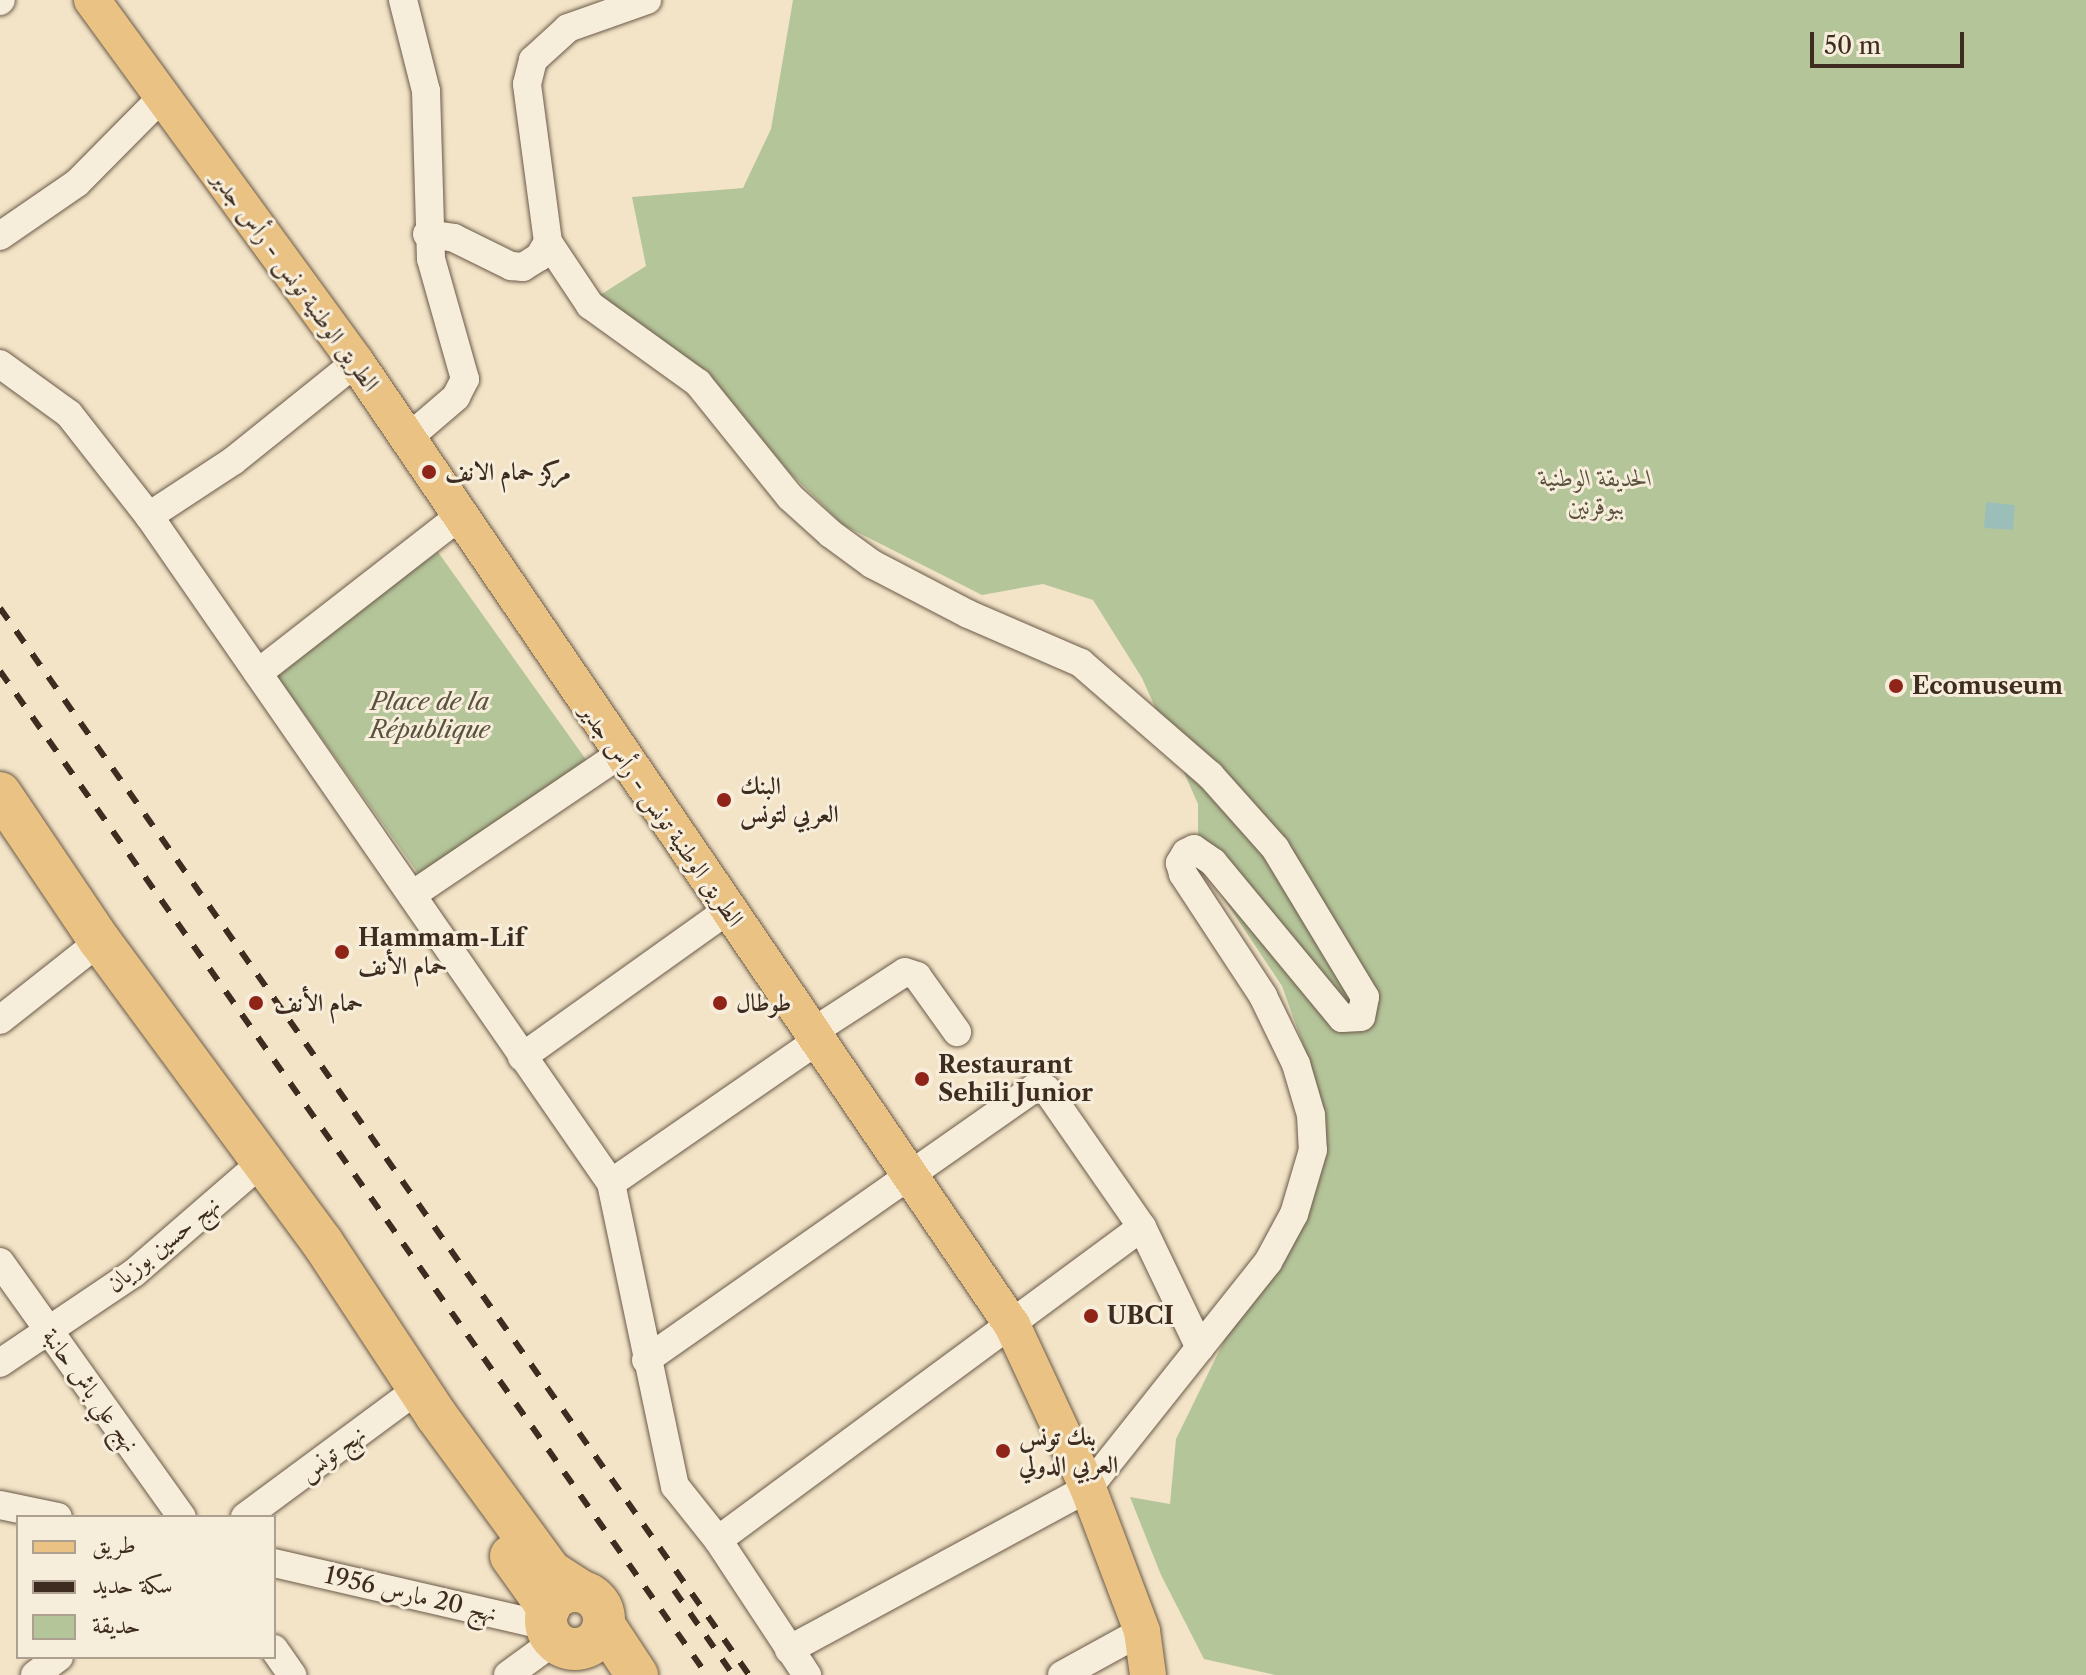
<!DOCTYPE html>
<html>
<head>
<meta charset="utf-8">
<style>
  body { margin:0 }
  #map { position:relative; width:2086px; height:1675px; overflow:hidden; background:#f3e4c7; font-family:"Libre Caslon Text",Amiri,serif }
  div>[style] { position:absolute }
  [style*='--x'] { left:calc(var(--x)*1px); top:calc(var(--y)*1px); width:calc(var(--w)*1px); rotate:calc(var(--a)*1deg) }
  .green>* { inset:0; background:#b5c59a }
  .water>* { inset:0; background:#9bbeb8 }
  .roads { filter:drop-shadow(0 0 2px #6a5a49) drop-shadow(0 0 2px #6a5a49) }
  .minor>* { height:28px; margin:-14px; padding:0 14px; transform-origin:14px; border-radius:14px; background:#f7eddb }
  .major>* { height:36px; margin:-18px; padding:0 18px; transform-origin:18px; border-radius:18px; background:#eac284 }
  .highway>* { height:42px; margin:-21px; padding:0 21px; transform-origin:21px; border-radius:21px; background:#eac284 }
  .highway>.ring { margin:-21px; padding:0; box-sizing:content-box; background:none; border:42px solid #eac284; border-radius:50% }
  .rail>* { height:6px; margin-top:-3px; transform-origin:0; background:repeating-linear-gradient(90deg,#3d2c1f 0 14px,transparent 0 28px) }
  .dots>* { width:22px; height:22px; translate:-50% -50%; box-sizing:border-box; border:4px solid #f7eddb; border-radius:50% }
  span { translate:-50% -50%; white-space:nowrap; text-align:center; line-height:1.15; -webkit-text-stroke:6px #f7eddb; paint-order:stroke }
  .street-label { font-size:24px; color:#3d2c1f }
  .poi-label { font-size:24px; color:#3d2c1f; font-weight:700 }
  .left { translate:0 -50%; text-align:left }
  .park-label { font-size:24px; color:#5b523e; font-style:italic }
  .legend { position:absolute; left:16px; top:1515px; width:260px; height:144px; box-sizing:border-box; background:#f7eddb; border:2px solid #ada090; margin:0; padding:10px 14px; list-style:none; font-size:24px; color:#3d2c1f }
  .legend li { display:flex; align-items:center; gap:16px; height:40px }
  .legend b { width:40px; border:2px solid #ada090 }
  .scale { position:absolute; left:1810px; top:32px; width:154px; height:36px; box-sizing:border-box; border:4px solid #3d2c1f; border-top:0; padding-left:10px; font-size:24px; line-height:28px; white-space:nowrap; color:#3d2c1f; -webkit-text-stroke:6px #f7eddb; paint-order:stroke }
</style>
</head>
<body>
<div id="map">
  <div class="green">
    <div style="clip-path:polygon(793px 0,2086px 0,2086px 1675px,1275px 1675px,1204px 1659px,1161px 1575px,1130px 1497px,1170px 1504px,1176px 1439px,1226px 1337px,1304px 1217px,1309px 1061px,1282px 986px,1198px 860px,1198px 804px,1142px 678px,1093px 600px,1043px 584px,982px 595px,843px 525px,788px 471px,706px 370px,658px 346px,597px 297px,646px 266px,632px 197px,743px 188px,771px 129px)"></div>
    <div style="clip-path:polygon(438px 552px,587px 761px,420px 876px,273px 670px)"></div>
  </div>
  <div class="water">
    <div style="clip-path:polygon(1986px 502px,2015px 505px,2013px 530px,1984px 528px)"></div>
  </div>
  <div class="roads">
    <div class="minor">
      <div style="--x:403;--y:0;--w:94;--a:75.8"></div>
      <div style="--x:426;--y:91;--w:168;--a:88.3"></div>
      <div style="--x:431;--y:259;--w:125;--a:74.2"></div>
      <div style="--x:465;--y:379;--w:20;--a:117"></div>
      <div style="--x:456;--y:397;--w:65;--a:139.4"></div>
      <div style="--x:0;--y:1;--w:1;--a:-45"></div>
      <div style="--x:427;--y:234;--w:27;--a:8"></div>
      <div style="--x:454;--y:238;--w:64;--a:26.2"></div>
      <div style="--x:511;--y:266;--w:12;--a:5"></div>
      <div style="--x:523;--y:267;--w:19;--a:-32"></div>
      <div style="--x:539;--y:257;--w:17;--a:-59"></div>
      <div style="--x:548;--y:242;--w:159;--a:-97.6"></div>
      <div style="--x:527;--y:84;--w:25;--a:-76"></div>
      <div style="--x:533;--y:60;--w:47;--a:-42.4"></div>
      <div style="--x:568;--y:28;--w:84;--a:-19.5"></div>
      <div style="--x:0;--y:236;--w:93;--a:-34.5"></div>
      <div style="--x:77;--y:183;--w:121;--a:-45.3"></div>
      <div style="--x:548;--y:242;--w:76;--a:56.3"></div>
      <div style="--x:590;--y:305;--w:133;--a:35.8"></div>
      <div style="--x:698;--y:383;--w:146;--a:51.1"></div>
      <div style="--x:790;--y:497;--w:55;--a:42.1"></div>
      <div style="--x:831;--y:534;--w:51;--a:36.2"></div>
      <div style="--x:872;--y:564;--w:108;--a:27.5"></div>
      <div style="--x:968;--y:614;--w:123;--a:23.4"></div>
      <div style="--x:1081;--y:663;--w:171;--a:41"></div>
      <div style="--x:1210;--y:775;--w:98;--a:48.3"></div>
      <div style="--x:1275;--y:848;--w:174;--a:58.9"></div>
      <div style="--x:1365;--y:997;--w:20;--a:101"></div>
      <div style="--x:1361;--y:1017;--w:19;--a:177"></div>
      <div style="--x:1342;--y:1018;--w:202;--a:-129.6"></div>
      <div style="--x:1213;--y:862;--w:23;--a:-146"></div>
      <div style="--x:1194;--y:849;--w:9;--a:153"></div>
      <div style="--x:1186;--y:853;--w:12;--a:121"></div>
      <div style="--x:1180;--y:863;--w:11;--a:75"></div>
      <div style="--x:1183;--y:874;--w:146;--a:56.7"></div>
      <div style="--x:1263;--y:996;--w:76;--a:64.1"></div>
      <div style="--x:1296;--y:1064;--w:53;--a:73.6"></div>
      <div style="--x:1311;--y:1115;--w:35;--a:87"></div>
      <div style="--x:1313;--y:1150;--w:67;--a:106.5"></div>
      <div style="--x:1294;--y:1214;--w:55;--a:118.4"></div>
      <div style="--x:1268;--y:1262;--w:289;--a:128.5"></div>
      <div style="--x:1088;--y:1488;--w:340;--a:151.6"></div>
      <div style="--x:0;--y:364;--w:85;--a:35.9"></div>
      <div style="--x:69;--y:414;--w:130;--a:51.9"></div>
      <div style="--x:149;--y:516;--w:811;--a:55.29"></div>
      <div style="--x:611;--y:1183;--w:310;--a:78.1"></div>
      <div style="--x:675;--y:1486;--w:69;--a:51.5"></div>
      <div style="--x:718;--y:1540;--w:162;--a:56.6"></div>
      <div style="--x:149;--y:516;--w:100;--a:-33.2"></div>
      <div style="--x:233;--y:461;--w:158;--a:-38.8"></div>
      <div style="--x:258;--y:673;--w:256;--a:-37.9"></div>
      <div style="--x:412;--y:895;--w:250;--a:-34.1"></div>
      <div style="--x:0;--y:1020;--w:127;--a:-38.3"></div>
      <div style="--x:814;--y:1031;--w:108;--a:-33"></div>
      <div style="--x:905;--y:972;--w:13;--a:18"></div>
      <div style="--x:917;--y:976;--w:69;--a:54.5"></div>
      <div style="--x:522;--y:1057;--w:253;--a:-35.5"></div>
      <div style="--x:611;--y:1183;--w:254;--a:-34.6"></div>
      <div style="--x:0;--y:1262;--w:313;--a:54.5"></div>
      <div style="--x:646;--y:1360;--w:478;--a:-35"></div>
      <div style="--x:1038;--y:1086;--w:9;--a:21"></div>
      <div style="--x:1046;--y:1089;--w:168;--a:55.2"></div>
      <div style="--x:1142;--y:1227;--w:134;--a:64.4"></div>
      <div style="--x:0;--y:1363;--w:161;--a:-33.9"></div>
      <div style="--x:134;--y:1273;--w:148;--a:-40.9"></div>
      <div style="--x:0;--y:1505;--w:59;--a:11.7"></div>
      <div style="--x:245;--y:1517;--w:215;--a:-36.5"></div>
      <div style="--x:718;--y:1540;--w:527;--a:-36.44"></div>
      <div style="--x:274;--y:1563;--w:280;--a:13"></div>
      <div style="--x:274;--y:1649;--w:32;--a:55"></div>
      <div style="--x:35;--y:1675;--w:30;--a:-37"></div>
      <div style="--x:508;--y:1675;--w:59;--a:-36.1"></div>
      <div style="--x:1062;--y:1675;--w:91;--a:-28.8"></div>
    </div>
    <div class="major">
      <div style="--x:92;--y:0;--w:448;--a:53.9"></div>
      <div style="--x:356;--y:362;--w:1165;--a:55.74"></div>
      <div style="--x:1012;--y:1325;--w:180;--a:65"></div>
      <div style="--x:1088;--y:1488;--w:153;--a:69.3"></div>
      <div style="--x:1142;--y:1631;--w:44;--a:82.2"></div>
    </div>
    <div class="highway">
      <div style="--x:0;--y:793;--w:179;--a:56"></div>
      <div style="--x:100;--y:941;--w:374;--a:53.6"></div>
      <div style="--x:322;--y:1242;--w:207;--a:56.6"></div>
      <div style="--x:436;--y:1415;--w:193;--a:53.8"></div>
      <div style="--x:550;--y:1571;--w:37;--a:33"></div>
      <div style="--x:511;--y:1556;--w:65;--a:54.4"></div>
      <div class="ring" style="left:546px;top:1591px;width:16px;height:16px"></div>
      <div style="--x:604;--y:1625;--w:60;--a:56.6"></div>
    </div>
  </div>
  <div class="rail">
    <div style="--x:0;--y:608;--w:1304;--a:54.93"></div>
    <div style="--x:0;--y:671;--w:1228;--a:54.85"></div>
    <div style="--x:674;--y:1590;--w:103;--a:55.2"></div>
  </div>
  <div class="dots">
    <div style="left:429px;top:472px;background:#8f2418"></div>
    <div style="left:1896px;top:686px;background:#8f2418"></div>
    <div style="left:724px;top:800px;background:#8f2418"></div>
    <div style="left:342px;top:952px;background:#8f2418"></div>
    <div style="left:256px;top:1003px;background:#8f2418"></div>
    <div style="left:720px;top:1003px;background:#8f2418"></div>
    <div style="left:922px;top:1079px;background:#8f2418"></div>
    <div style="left:1091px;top:1316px;background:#8f2418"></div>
    <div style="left:1003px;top:1451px;background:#8f2418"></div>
  </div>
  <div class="street-label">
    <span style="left:296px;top:281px;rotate:54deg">الطريق الوطنية تونس - رأس جدير</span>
    <span style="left:662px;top:815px;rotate:55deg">الطريق الوطنية تونس - رأس جدير</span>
    <span style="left:163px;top:1244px;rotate:-39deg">نهج حسين بوزيان</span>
    <span style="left:91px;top:1390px;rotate:54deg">نهج علي باش حانبة</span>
    <span style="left:332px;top:1453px;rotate:-36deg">نهج تونس</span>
    <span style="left:411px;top:1594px;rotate:13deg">نهج 20 مارس 1956</span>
  </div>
  <div class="poi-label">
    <span class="left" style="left:445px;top:472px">مركز حمام الانف</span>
    <span class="left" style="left:1912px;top:686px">Ecomuseum</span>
    <span class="left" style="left:740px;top:800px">البنك<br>العربي لتونس</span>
    <span class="left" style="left:358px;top:952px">Hammam-Lif<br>حمام الأنف</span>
    <span class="left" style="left:274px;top:1003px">حمام الأنف</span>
    <span class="left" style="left:736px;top:1003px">طوطال</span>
    <span class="left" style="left:938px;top:1079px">Restaurant<br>Sehili Junior</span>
    <span class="left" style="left:1107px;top:1316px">UBCI</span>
    <span class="left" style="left:1019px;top:1451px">بنك تونس<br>العربي الدولي</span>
  </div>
  <div class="park-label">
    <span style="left:1596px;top:492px">الحديقة الوطنية<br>ببوقرنين</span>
    <span style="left:430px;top:716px">Place de la<br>République</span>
  </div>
  <ul class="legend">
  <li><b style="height:10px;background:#eac284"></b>طريق</li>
  <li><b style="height:10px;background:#3d2c1f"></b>سكة حديد</li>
  <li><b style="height:22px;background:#b5c59a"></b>حديقة</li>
  </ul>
  <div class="scale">50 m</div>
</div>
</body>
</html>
